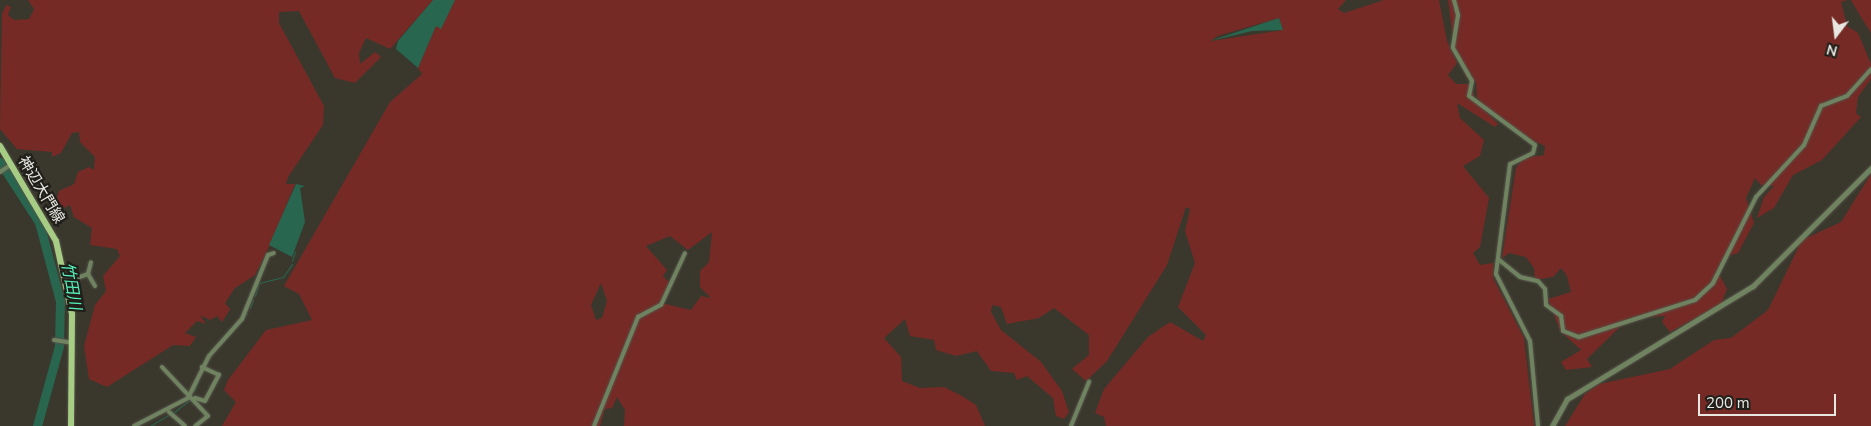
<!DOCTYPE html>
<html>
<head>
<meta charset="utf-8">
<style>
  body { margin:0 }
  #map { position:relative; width:1871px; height:426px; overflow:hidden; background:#3a382d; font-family:"Nunito Sans","Noto Sans JP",sans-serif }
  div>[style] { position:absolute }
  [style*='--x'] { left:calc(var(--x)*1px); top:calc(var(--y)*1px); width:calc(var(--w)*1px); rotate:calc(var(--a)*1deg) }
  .green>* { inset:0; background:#762a25 }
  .water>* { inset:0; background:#29664f }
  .stream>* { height:1px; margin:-0.5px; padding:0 0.5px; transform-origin:0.5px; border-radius:0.5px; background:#29664f }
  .river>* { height:9px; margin:-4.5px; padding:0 4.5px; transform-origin:4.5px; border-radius:4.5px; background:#29664f }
  .roads { filter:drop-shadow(0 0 1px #56544a) drop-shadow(0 0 1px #56544a) }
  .minor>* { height:4px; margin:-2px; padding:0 2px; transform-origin:2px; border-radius:2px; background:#708360 }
  .tertiary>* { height:5px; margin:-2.5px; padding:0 2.5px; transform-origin:2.5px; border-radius:2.5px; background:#708360 }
  .primary>* { height:6px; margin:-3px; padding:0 3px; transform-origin:3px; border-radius:3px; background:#a7cd85 }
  span { translate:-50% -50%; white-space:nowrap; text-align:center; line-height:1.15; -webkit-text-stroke:4.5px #201f1a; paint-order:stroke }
  .street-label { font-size:15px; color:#e9e7e1 }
  .water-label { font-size:16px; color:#55f2bb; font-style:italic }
  .north { position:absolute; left:1811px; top:10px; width:50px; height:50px; -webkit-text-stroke:4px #201f1a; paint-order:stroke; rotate:195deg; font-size:14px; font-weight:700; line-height:20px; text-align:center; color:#e9e7e1 }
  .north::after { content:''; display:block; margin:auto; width:18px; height:22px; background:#e9e7e1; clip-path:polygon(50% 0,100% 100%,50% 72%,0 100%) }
  .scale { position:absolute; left:1698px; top:394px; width:138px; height:22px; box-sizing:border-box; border:2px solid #e9e7e1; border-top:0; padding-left:6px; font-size:15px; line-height:18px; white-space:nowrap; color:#e9e7e1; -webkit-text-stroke:4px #201f1a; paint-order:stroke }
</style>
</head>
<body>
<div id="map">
  <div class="green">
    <div style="clip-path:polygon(28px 0,433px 0,390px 49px,366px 38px,359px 53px,360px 64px,375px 52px,381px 57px,355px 83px,335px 78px,299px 11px,279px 12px,279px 23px,324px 106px,323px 125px,288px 177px,286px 184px,295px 184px,267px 251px,255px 275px,235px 288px,225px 303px,230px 309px,222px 322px,217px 316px,210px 320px,200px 315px,206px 324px,197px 321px,185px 333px,196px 337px,190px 346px,173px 345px,107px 387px,89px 379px,84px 346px,95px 305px,106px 291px,103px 276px,120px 256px,117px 249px,90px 245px,92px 228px,74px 217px,70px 205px,60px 210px,56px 201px,59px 191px,74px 184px,78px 172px,89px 167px,94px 170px,95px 157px,80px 142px,79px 132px,72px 133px,61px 153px,52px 157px,52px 152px,17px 149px,0 129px,2px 14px,6px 5px,11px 7px,8px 15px,14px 20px,29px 19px,34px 9px)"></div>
    <div style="clip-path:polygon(evenodd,455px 0,1346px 0,1338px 9px,1344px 13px,1384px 0,1439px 0,1447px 41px,1457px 63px,1448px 75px,1456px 84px,1471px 84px,1476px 102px,1498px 124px,1495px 127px,1457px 103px,1460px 118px,1484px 140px,1480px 156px,1463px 166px,1489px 198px,1480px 247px,1473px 253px,1480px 265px,1493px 263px,1493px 278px,1524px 338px,1534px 426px,1106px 426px,1104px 417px,1095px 413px,1104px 389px,1148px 337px,1170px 322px,1203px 341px,1206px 335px,1178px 307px,1195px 263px,1185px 231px,1190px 209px,1186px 207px,1167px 265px,1107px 361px,1086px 381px,1072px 369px,1089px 355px,1089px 335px,1054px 308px,1039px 318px,1007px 324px,1001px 307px,992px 305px,991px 312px,1001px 330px,1041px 362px,1062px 391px,1069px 412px,1064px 419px,1056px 416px,1053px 398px,1027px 376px,1017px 380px,1014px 373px,991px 371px,977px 351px,956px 356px,936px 350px,934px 340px,910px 336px,905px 319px,884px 338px,901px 357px,902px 381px,920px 388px,944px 387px,962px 396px,976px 405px,985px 426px,624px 426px,625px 410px,617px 397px,612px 408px,605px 409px,600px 426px,222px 426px,236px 402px,224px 390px,228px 380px,266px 330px,312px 320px,299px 294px,284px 286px,390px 102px,422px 74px,418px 68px,436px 26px,441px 28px,455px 0,1279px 18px,1283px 30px,1211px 41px,1217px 36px,1279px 18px,455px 0,712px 232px,709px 262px,700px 271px,700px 287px,711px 298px,701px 296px,691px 310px,661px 303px,669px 282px,663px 276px,667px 270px,646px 246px,670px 236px,688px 250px,712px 232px,455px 0,601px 283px,607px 301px,602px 318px,596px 320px,591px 305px,601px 283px)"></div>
    <div style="clip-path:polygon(1448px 0,1847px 0,1841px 2px,1847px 26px,1858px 33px,1871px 64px,1871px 79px,1858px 97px,1856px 113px,1861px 117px,1822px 160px,1793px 175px,1774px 208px,1757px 218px,1764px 197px,1774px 186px,1761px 185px,1755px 178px,1746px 198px,1754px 223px,1738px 253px,1725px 257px,1719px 274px,1727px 289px,1721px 304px,1670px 332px,1662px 322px,1665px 316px,1629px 318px,1587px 359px,1592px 367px,1566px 370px,1561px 362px,1581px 350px,1560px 331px,1548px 299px,1571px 292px,1567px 276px,1561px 268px,1553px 277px,1535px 280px,1534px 268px,1526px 257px,1509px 253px,1502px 258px,1516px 168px,1524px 158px,1544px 155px,1545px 146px,1519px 135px,1489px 112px,1477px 97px,1476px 82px,1466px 77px,1454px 45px)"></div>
    <div style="clip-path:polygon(1851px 0,1871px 0,1871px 33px,1859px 14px)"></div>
    <div style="clip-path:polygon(1871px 174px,1871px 426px,1565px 426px,1585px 394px,1599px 384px,1670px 369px,1714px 340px,1731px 338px,1768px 310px,1802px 240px,1841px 222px)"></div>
  </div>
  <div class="water">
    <div style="clip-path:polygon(433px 0,455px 0,441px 29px,436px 26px,418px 68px,396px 49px,398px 41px)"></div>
    <div style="clip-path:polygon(1279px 18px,1283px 30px,1252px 31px,1210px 41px)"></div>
    <div style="clip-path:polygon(296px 184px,305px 186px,300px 188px,305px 222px,292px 257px,269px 245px)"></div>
  </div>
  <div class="stream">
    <div style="--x:292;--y:261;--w:10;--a:-73"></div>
    <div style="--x:255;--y:296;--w:14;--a:-73"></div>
    <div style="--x:259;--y:283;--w:25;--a:-14"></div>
    <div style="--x:283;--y:277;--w:16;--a:-55"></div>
    <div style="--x:250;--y:308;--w:9;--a:-69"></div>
    <div style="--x:237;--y:327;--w:17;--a:-54"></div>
    <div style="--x:194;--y:391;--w:10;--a:-66"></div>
    <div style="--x:174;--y:412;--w:20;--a:-37"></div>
    <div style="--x:150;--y:426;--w:21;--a:-31"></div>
  </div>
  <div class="river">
    <div style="--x:0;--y:162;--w:72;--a:57"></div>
    <div style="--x:39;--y:222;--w:82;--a:75.1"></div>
    <div style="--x:60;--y:301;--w:45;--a:91.3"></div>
    <div style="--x:59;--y:346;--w:83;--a:105.4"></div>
  </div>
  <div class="roads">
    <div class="minor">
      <div style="--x:1454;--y:0;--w:16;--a:75"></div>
      <div style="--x:1458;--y:15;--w:33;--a:99"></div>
      <div style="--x:1453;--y:48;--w:38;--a:60"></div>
      <div style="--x:1472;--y:81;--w:15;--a:101"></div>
      <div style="--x:1469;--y:96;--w:82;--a:36.6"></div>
      <div style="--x:1535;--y:145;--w:8;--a:104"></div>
      <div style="--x:1533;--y:153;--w:25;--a:154"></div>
      <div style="--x:1510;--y:164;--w:111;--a:97.3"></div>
      <div style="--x:1496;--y:274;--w:75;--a:63.1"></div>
      <div style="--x:1530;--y:341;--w:85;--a:84.6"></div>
      <div style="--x:0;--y:172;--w:14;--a:-34"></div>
      <div style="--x:1498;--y:259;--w:28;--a:39"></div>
      <div style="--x:1520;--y:277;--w:18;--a:13"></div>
      <div style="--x:1538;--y:281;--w:11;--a:49"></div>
      <div style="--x:1545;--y:289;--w:16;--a:86"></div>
      <div style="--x:1546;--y:305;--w:19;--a:36"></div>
      <div style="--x:1561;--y:316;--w:15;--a:82"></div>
      <div style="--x:1563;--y:331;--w:17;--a:21"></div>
      <div style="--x:1579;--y:337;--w:122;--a:-17.7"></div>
      <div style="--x:1695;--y:300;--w:25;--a:-43"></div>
      <div style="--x:1713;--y:283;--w:96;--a:-63.4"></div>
      <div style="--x:1756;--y:197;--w:71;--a:-47.3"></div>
      <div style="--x:1804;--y:145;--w:43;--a:-66.4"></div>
      <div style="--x:1821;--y:106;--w:28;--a:-21"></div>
      <div style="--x:1847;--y:96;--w:36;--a:-48"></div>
      <div style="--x:88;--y:274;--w:14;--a:60"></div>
      <div style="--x:66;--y:282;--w:23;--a:-20"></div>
      <div style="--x:88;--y:274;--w:12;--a:-76"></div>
      <div style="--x:54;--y:340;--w:18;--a:9"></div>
      <div style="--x:162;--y:367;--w:67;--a:46.8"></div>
      <div style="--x:208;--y:416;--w:16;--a:142"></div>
      <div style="--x:195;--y:398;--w:10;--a:17"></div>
      <div style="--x:205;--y:401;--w:30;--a:-62"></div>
      <div style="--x:219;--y:375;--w:19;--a:-155"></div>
      <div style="--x:169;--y:412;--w:21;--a:41"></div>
      <div style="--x:134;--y:426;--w:61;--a:-27.4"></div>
      <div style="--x:188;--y:398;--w:47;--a:-63.4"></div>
      <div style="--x:209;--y:356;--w:50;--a:-48.3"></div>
      <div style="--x:242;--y:319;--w:69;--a:-67.9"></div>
      <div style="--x:268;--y:255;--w:6;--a:-18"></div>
      <div style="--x:594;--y:426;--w:118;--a:-68"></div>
      <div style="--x:638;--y:317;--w:26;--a:-28"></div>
      <div style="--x:661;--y:305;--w:57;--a:-65.2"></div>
      <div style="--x:1071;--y:426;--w:48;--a:-67.8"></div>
    </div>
    <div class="tertiary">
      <div style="--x:1552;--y:426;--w:31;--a:-61"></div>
      <div style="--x:1567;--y:399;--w:218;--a:-31.3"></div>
      <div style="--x:1753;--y:286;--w:167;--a:-45"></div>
    </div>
    <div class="primary">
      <div style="--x:0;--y:146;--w:110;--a:59.5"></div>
      <div style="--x:56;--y:241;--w:75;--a:77.6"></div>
      <div style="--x:72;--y:314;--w:112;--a:90.5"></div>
    </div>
  </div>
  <div class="street-label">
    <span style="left:41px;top:190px;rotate:59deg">神辺大門線</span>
  </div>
  <div class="water-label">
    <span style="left:71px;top:286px;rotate:80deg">竹田川</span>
  </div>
  <div class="north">N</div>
  <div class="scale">200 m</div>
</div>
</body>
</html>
